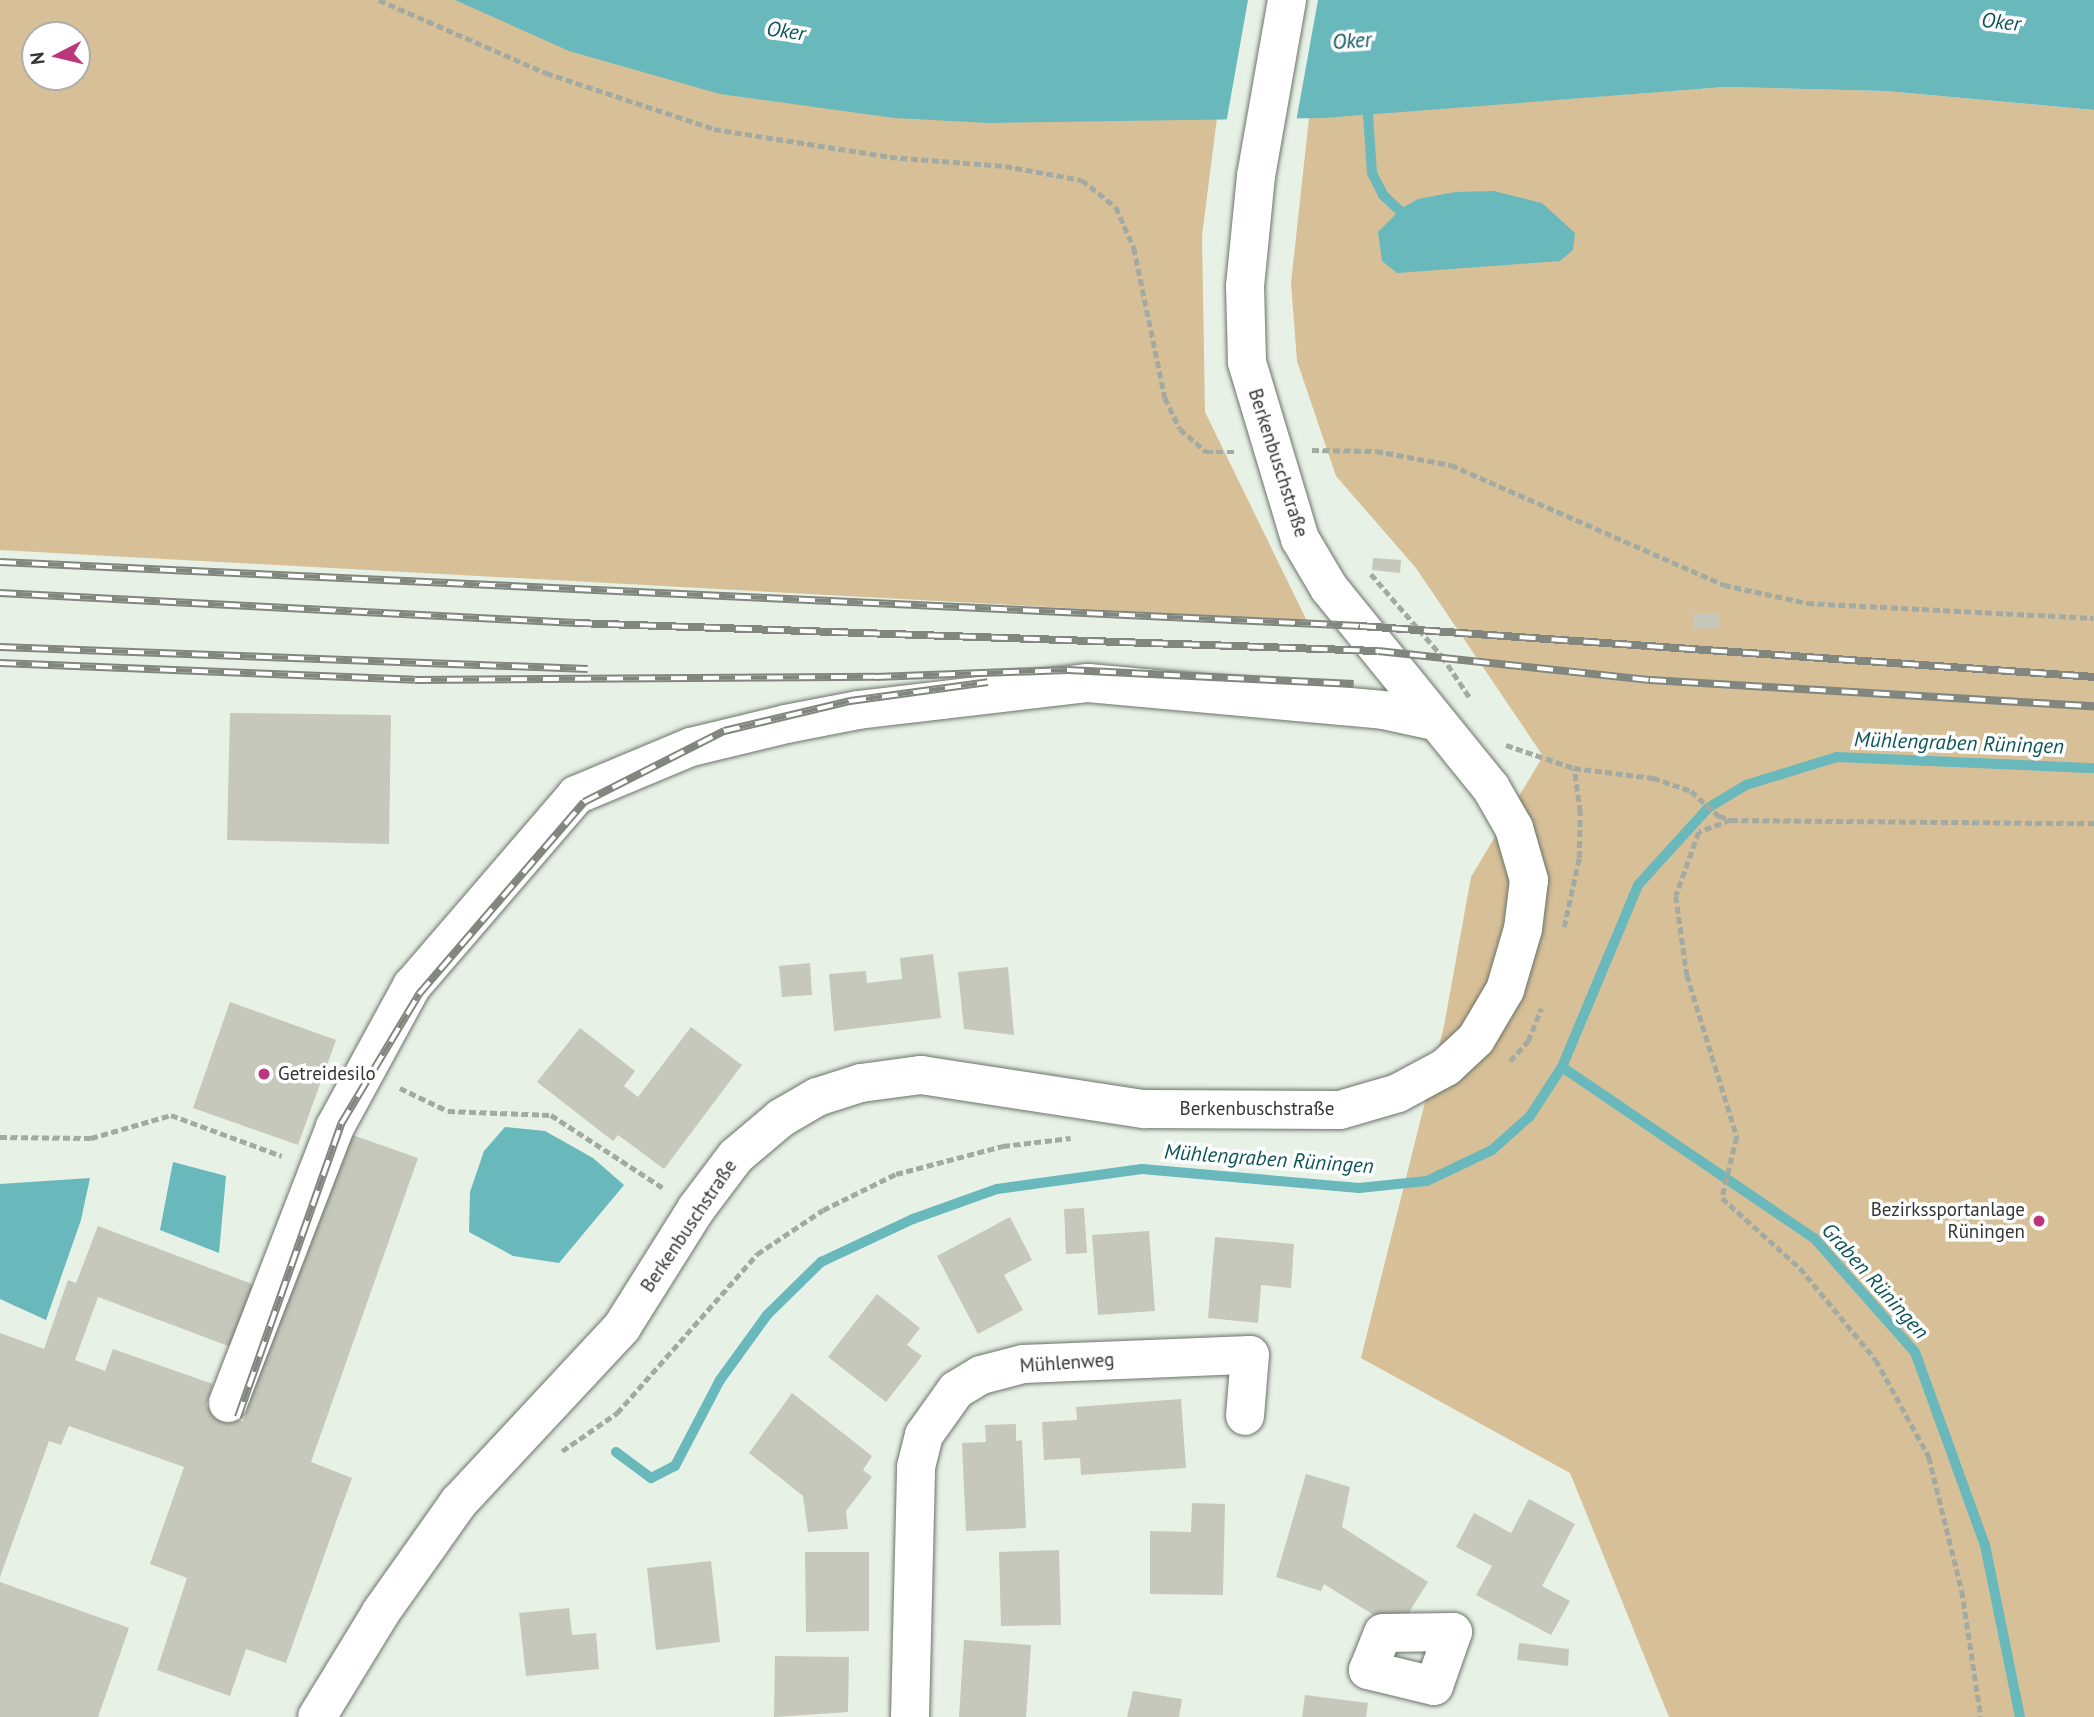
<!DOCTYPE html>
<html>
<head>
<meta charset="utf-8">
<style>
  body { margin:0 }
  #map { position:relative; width:2094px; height:1717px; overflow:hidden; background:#e8f1e6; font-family:"PT Sans",sans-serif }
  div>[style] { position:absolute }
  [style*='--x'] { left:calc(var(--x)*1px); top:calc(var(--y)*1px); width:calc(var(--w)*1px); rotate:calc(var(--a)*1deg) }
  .green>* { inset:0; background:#d7c097 }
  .water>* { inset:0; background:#69b8bc }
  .pier>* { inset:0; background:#e8f1e6 }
  .stream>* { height:10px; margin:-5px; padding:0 5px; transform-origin:5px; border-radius:5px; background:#69b8bc }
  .building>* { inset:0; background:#c6c8bb }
  .path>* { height:4.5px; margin-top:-2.25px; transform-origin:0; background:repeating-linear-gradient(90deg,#a3aaa1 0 7px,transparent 0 10.5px) }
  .roads { filter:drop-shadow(0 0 2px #6b736a) drop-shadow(0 0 2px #6b736a) }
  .minor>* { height:38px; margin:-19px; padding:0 19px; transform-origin:19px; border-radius:19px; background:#fff }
  .rail>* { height:8px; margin-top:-4px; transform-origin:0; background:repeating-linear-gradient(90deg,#fff 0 16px,#81867f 0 32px); box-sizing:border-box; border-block:2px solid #81867f }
  .dots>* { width:19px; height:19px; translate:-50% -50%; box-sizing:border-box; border:4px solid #fff; border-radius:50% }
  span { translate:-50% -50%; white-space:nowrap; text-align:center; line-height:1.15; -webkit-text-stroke:7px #fff; paint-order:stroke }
  .street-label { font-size:19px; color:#333632 }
  .poi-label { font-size:19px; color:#333632 }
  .left { translate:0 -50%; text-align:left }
  .right { translate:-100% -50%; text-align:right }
  .water-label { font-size:21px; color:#0d5457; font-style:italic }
  .north { position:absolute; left:21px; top:21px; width:70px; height:70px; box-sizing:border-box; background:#fff; border:2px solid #adafad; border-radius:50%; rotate:263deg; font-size:19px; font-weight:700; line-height:28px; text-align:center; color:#333632 }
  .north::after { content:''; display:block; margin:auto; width:24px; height:32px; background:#bb367a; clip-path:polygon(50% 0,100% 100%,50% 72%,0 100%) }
</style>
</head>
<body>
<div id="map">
  <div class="green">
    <div style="clip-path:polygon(evenodd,0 0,1232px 0,1202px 236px,1205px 412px,1307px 621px,0 550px,0 0,35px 35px,77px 35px,77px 77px,35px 77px,35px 35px)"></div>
    <div style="clip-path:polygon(1725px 87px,1886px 91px,2094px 110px,2094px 1717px,1669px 1717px,1570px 1473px,1361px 1358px,1444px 1026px,1471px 877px,1543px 756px,1416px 568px,1336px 476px,1297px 361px,1291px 283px,1309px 118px)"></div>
  </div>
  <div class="water">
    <div style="clip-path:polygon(455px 0,2094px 0,2094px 110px,1886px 91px,1725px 87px,1324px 118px,989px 123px,894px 118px,720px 94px,569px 51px)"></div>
    <div style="clip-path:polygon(1494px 191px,1542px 203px,1575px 233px,1573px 250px,1560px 261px,1397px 273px,1382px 261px,1378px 232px,1402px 208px,1418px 199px,1455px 192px)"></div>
    <div style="clip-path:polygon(505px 1127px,545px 1131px,593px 1158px,624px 1185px,559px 1263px,513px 1256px,469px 1232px,470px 1192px,484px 1151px)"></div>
    <div style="clip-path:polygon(173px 1162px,226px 1176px,219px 1253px,160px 1230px)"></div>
    <div style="clip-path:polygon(90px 1178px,81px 1220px,46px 1320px,0 1299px,0 1184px)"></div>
  </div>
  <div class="pier">
    <div style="clip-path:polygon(1248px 0,1318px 0,1296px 122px,1226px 124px)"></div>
  </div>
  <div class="stream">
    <div style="--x:1367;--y:101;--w:72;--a:86"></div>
    <div style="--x:1372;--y:173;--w:25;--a:63"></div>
    <div style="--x:1383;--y:195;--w:23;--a:43"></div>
    <div style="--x:1562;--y:1067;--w:305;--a:34.2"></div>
    <div style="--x:1814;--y:1238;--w:152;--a:48.5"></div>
    <div style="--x:1915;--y:1352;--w:205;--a:70.1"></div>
    <div style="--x:1985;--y:1545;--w:176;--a:78.5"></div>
    <div style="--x:616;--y:1452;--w:44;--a:36.6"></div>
    <div style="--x:651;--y:1478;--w:27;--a:-27"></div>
    <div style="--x:675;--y:1466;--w:97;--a:-62.4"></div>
    <div style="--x:720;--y:1380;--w:80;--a:-54.1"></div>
    <div style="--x:767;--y:1315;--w:76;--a:-44.5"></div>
    <div style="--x:821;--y:1262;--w:102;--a:-25.1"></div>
    <div style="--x:913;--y:1219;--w:89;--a:-19.7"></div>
    <div style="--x:997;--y:1189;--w:146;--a:-7.9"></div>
    <div style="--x:1142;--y:1169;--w:218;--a:5"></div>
    <div style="--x:1359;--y:1188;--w:68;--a:-5.9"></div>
    <div style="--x:1427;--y:1181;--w:72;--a:-25.5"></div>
    <div style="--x:1492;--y:1150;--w:51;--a:-41.8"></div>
    <div style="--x:1530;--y:1116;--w:59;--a:-56.9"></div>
    <div style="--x:1562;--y:1067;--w:197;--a:-67.3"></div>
    <div style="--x:1638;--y:885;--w:104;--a:-47.7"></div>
    <div style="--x:1708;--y:808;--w:44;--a:-31.2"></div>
    <div style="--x:1746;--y:785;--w:95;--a:-17.1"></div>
    <div style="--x:1837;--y:757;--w:257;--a:2.5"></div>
  </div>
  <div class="building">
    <div style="clip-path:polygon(1373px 558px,1401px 560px,1400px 573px,1372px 570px)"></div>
    <div style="clip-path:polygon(1693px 613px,1719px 613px,1719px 628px,1693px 629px)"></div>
    <div style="clip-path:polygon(230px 713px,391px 715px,389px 844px,227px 840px)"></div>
    <div style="clip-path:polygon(933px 954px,941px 1018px,834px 1031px,829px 974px,866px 971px,867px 983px,902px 979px,900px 958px)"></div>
    <div style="clip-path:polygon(810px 963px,812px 995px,782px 997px,779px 966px)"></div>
    <div style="clip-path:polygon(1008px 967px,1014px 1035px,964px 1029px,958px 972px)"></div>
    <div style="clip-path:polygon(230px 1002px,336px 1040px,298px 1145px,193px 1108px)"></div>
    <div style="clip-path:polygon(691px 1027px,742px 1065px,664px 1169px,618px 1135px,613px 1141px,537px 1082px,580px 1028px,635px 1071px,624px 1086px,638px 1097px)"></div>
    <div style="clip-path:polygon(344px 1132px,418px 1158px,311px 1462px,352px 1478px,340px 1511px,286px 1663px,246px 1649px,230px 1696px,157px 1670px,187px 1578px,150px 1564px,184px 1467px,69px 1426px,61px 1445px,49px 1441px,0 1577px,0 1333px,44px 1349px,68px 1280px,76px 1283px,98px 1226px,255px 1285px,231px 1347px,98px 1297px,75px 1360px,105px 1371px,113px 1349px,213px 1384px,206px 1406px,243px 1422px)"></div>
    <div style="clip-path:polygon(1084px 1208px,1087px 1253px,1066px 1254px,1064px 1209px)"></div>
    <div style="clip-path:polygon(1010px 1217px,1032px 1260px,1004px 1275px,1023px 1310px,978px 1334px,937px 1256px)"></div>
    <div style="clip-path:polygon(1149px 1231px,1155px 1311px,1098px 1315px,1092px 1235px)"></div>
    <div style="clip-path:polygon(1215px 1237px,1294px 1244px,1291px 1288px,1261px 1285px,1258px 1323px,1208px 1318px)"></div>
    <div style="clip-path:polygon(877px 1294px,920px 1328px,907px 1345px,922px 1356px,886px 1402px,828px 1357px)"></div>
    <div style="clip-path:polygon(792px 1393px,872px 1456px,863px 1470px,872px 1477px,846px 1511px,848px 1529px,808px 1532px,803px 1496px,749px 1453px)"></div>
    <div style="clip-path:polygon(1181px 1399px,1186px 1468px,1081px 1475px,1080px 1458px,1044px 1460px,1042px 1422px,1077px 1420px,1076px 1407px)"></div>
    <div style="clip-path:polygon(1016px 1424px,1016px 1441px,1022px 1440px,1026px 1528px,966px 1531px,962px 1443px,986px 1442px,985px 1425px)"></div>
    <div style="clip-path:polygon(1306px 1474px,1350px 1487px,1342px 1527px,1428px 1582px,1398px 1630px,1324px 1584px,1321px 1591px,1276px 1577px)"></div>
    <div style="clip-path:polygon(1529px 1499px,1575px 1524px,1542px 1586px,1570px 1601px,1551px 1635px,1476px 1595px,1492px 1566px,1456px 1547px,1474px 1513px,1511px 1533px)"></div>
    <div style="clip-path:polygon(1192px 1503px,1225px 1504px,1223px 1595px,1150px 1594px,1150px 1531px,1191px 1532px)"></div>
    <div style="clip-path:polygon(1059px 1550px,1061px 1625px,1001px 1626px,999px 1552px)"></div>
    <div style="clip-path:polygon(805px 1552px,869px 1552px,869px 1631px,806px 1632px)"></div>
    <div style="clip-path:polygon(711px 1561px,720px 1642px,656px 1650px,647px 1568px)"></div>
    <div style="clip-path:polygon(0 1582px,129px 1628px,98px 1717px,0 1717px)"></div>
    <div style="clip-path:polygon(569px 1608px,572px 1635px,596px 1633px,599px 1669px,526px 1676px,519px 1613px)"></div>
    <div style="clip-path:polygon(964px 1640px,1031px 1645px,1026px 1717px,959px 1717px)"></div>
    <div style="clip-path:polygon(1519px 1643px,1569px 1649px,1568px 1666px,1517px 1660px)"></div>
    <div style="clip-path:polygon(775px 1656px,849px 1657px,848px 1712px,774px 1717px)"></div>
    <div style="clip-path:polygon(1133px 1691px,1182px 1699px,1179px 1717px,1127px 1717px)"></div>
    <div style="clip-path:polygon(1305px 1695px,1368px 1703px,1366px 1717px,1302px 1717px)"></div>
  </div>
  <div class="path">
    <div style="--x:379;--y:0;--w:182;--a:23.6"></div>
    <div style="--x:546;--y:73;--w:177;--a:18.4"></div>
    <div style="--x:714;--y:129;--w:178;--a:9"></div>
    <div style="--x:890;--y:157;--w:115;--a:4.5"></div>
    <div style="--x:1005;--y:166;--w:78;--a:10.3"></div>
    <div style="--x:1082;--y:180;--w:43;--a:38.5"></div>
    <div style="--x:1116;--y:207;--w:45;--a:66.3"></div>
    <div style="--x:1134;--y:248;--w:153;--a:78.3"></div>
    <div style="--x:1165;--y:398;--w:34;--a:64"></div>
    <div style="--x:1180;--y:429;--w:35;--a:41"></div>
    <div style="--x:1206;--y:452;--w:31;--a:0"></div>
    <div style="--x:1312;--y:450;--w:64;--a:0.9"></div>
    <div style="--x:1376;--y:451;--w:76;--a:10.6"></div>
    <div style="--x:1451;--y:465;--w:298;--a:23.7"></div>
    <div style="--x:1724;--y:585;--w:85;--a:12.2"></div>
    <div style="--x:1807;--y:603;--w:287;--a:3"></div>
    <div style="--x:1371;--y:574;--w:108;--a:49.1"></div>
    <div style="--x:1442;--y:656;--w:50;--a:56.3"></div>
    <div style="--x:1506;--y:745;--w:72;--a:18.7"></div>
    <div style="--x:1574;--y:768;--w:80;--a:7.2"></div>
    <div style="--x:1653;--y:778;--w:40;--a:18.9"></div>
    <div style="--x:1691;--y:791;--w:38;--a:42"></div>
    <div style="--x:1719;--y:816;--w:13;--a:18"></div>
    <div style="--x:1731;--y:820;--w:34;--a:159"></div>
    <div style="--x:1699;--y:832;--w:68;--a:109.8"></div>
    <div style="--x:1676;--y:896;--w:80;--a:82.1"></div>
    <div style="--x:1687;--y:975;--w:170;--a:72.8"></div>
    <div style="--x:1737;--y:1137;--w:63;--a:103.8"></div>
    <div style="--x:1722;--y:1198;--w:105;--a:41.9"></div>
    <div style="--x:1800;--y:1268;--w:119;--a:50.4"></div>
    <div style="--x:1876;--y:1360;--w:111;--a:61.3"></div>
    <div style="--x:1929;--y:1457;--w:138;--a:76.2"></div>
    <div style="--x:1962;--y:1591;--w:127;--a:81.4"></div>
    <div style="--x:1731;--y:820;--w:363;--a:0.5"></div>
    <div style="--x:1564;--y:927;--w:71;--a:-77.7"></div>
    <div style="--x:1579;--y:858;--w:46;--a:-88.8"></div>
    <div style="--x:1580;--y:812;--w:44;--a:-97.8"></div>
    <div style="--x:1510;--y:1061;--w:27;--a:-48"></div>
    <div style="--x:1528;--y:1041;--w:35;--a:-68"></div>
    <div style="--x:400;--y:1088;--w:53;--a:25.6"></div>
    <div style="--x:448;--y:1111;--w:103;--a:2.2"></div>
    <div style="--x:551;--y:1115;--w:136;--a:33"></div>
    <div style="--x:0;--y:1137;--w:91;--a:0.6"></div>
    <div style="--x:91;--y:1138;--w:83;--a:-16"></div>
    <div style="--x:171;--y:1115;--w:118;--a:20.3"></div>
    <div style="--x:562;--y:1451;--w:67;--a:-34.6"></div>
    <div style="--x:617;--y:1413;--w:212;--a:-48.6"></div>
    <div style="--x:757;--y:1254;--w:79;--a:-33.7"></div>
    <div style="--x:823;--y:1210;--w:81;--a:-26.3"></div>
    <div style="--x:896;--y:1174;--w:111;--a:-14.7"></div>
    <div style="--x:1003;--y:1146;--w:68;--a:-6.7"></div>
  </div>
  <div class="roads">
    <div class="minor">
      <div style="--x:228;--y:1403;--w:296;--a:-68.8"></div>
      <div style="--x:335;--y:1127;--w:161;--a:-61.4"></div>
      <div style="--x:412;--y:986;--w:252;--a:-49.3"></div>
      <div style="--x:576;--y:795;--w:125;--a:-22.7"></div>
      <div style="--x:691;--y:747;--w:98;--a:-13.6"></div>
      <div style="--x:786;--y:724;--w:73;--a:-11"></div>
      <div style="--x:858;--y:710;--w:232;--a:-6.7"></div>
      <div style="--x:1088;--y:683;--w:296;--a:5.2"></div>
      <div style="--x:1383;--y:710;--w:52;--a:12.2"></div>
      <div style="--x:1453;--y:1632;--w:57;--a:109.4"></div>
      <div style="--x:1434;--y:1686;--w:68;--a:-166.4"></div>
      <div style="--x:1368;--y:1670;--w:40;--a:-68"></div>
      <div style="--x:1383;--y:1633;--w:70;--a:-0.8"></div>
      <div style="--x:317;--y:1717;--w:123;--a:-58.6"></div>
      <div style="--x:381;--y:1612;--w:135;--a:-54.7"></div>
      <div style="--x:459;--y:1502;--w:239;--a:-47"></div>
      <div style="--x:622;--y:1327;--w:139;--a:-57.9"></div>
      <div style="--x:696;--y:1209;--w:66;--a:-53"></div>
      <div style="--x:736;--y:1156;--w:59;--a:-40.2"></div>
      <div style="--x:781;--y:1118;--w:42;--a:-30.3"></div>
      <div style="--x:817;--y:1097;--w:46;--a:-17.7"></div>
      <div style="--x:861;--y:1083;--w:61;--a:-7.6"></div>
      <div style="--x:921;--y:1075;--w:226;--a:8.7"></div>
      <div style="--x:1144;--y:1109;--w:196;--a:0.3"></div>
      <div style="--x:1340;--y:1110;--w:60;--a:-16.3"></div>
      <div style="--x:1398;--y:1093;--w:55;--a:-28.4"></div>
      <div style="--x:1446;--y:1067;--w:41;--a:-43"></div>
      <div style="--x:1476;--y:1039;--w:57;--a:-59.4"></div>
      <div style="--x:1505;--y:990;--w:64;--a:-73.6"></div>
      <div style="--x:1523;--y:929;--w:49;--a:-83"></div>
      <div style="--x:1529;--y:880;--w:54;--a:-106.1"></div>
      <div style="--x:1514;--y:828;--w:46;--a:-119.9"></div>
      <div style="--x:1491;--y:788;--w:257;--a:-129"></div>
      <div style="--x:1329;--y:588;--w:57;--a:-120.6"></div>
      <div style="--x:1300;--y:539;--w:185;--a:-106.7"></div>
      <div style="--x:1247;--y:362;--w:76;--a:-91.5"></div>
      <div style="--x:1245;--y:286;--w:111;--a:-84.3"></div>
      <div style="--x:1256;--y:176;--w:179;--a:-80"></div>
      <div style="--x:910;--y:1717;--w:250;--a:-88.6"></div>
      <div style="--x:916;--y:1467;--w:33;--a:-76"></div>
      <div style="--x:924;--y:1435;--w:55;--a:-54.6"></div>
      <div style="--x:956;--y:1390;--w:29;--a:-31"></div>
      <div style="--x:981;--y:1375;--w:43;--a:-14.7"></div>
      <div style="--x:1023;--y:1364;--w:227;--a:-2.3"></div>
      <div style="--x:1250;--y:1355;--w:61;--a:94.7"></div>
    </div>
  </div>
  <div class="rail">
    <div style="--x:0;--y:562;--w:1362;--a:2.69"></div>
    <div style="--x:1360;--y:626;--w:736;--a:3.97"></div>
    <div style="--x:0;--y:593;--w:577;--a:2.98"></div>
    <div style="--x:576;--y:623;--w:802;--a:2"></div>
    <div style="--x:1378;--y:651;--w:274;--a:6.1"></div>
    <div style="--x:1650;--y:680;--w:445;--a:3.4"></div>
    <div style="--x:0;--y:647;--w:588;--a:2.14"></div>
    <div style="--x:0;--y:663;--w:415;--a:2.3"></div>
    <div style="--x:415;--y:680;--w:460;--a:-0.4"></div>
    <div style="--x:875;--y:677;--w:193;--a:-2.1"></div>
    <div style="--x:1068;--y:670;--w:286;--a:2.8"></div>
    <div style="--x:238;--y:1417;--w:311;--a:-70.6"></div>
    <div style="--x:341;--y:1124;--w:152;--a:-59"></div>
    <div style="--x:419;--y:994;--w:253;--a:-49.3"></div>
    <div style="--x:584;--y:802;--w:157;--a:-26.9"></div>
    <div style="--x:724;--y:731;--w:130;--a:-13.4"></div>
    <div style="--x:850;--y:701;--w:139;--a:-7.8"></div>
  </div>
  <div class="dots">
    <div style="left:264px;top:1074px;background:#bb367a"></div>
    <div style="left:2039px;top:1221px;background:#bb367a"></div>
  </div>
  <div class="street-label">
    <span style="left:1278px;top:463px;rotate:72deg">Berkenbuschstraße</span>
    <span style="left:1257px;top:1109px">Berkenbuschstraße</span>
    <span style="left:689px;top:1226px;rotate:-56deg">Berkenbuschstraße</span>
    <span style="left:1067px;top:1363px;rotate:-4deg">Mühlenweg</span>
  </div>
  <div class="poi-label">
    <span class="left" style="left:278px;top:1074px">Getreidesilo</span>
    <span class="right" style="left:2025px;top:1221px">Bezirkssportanlage<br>Rüningen</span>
  </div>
  <div class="water-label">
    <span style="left:2001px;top:22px;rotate:6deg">Oker</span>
    <span style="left:786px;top:31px;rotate:8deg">Oker</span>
    <span style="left:1352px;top:41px;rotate:-4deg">Oker</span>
    <span style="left:1959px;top:743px;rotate:2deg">Mühlengraben Rüningen</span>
    <span style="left:1269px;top:1159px;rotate:4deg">Mühlengraben Rüningen</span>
    <span style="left:1875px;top:1281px;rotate:48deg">Graben Rüningen</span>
  </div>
  <div class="north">N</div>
</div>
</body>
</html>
